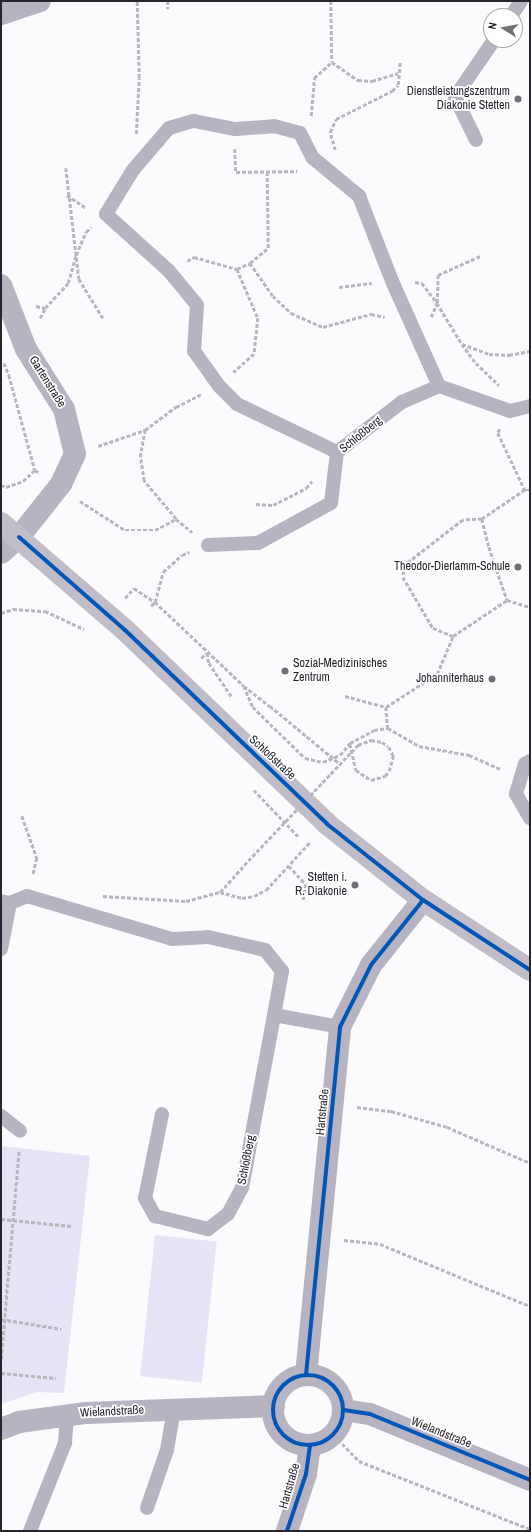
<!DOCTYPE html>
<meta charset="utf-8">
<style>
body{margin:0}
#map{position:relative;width:531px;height:1532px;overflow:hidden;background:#fbfafd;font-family:"Archivo Narrow",sans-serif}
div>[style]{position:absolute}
.green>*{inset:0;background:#e8e2f6;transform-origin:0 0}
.path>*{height:2.5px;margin-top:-1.25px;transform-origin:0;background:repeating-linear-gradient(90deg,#b9b6bf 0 4px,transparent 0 6px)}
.lane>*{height:14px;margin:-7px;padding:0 7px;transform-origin:7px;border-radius:7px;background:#b7b3c0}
.street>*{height:22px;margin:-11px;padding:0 11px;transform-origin:11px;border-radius:11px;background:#b7b3c0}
.street>.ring{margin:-11px;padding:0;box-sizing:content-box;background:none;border:22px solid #b7b3c0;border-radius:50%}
.secondary>*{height:22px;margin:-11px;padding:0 11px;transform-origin:11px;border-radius:11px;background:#c0bdc8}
.path-bridge>*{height:2.5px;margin-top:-1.25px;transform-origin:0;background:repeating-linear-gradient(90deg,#b9b6bf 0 4px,transparent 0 6px)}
.cycleway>*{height:4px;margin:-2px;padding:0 2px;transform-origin:2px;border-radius:2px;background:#0057b8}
.cycleway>.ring{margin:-2px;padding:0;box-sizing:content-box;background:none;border:4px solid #0057b8;border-radius:50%}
.dots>*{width:11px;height:11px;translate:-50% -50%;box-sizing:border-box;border:2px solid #fff;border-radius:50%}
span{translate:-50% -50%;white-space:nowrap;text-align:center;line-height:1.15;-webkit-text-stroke:3.5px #fff;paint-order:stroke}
.poi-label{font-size:12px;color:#28252e}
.right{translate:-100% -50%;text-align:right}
.left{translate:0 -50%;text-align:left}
.street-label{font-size:12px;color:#28252e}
.frame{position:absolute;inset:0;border:2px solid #28252e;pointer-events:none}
.north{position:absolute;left:483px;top:8px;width:40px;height:40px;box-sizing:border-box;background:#fff;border:1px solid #a9a8ab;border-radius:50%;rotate:281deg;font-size:11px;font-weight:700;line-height:16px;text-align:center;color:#28252e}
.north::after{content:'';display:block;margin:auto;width:14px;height:18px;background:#727076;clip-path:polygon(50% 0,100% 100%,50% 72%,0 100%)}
</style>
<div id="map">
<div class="green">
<i style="clip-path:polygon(1px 1146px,90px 1156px,64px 1393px,37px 1392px,1px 1404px)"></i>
<i style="left:155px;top:1235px;width:62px;height:142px;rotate:6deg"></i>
</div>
<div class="path">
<i style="left:168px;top:1px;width:8px;rotate:90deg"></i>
<i style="left:331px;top:1px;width:61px;rotate:89.1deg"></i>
<i style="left:311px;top:116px;width:38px;rotate:-85deg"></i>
<i style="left:314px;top:78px;width:24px;rotate:-42deg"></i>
<i style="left:332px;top:62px;width:32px;rotate:35deg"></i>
<i style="left:358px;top:80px;width:14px;rotate:4deg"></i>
<i style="left:372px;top:81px;width:27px;rotate:-17deg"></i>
<i style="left:136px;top:134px;width:56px;rotate:-86.9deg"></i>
<i style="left:139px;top:78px;width:77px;rotate:-91.5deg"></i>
<i style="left:235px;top:149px;width:23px;rotate:88deg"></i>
<i style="left:236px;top:172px;width:61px;rotate:-0.9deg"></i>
<i style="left:335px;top:150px;width:19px;rotate:-106deg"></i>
<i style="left:330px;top:132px;width:14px;rotate:-65deg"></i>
<i style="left:336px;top:119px;width:63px;rotate:-26.6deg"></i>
<i style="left:392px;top:91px;width:8px;rotate:-45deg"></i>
<i style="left:398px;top:85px;width:24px;rotate:-85deg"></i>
<i style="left:66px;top:168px;width:112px;rotate:83.3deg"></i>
<i style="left:79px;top:279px;width:46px;rotate:58.4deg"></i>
<i style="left:67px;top:195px;width:23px;rotate:34deg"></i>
<i style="left:187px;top:261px;width:8px;rotate:-30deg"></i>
<i style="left:194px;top:257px;width:45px;rotate:15.6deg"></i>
<i style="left:237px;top:269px;width:53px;rotate:66.8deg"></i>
<i style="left:258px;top:318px;width:36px;rotate:96deg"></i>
<i style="left:254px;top:354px;width:28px;rotate:138deg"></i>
<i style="left:250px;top:263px;width:40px;rotate:55.1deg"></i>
<i style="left:273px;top:296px;width:25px;rotate:43deg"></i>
<i style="left:291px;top:313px;width:35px;rotate:24deg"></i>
<i style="left:323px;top:327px;width:50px;rotate:-15.2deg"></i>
<i style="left:371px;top:314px;width:14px;rotate:12deg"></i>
<i style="left:237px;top:269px;width:14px;rotate:-25deg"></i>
<i style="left:250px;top:263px;width:23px;rotate:-40deg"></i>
<i style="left:268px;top:248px;width:75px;rotate:-90.8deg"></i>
<i style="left:415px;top:282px;width:7px;rotate:8deg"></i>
<i style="left:422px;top:283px;width:25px;rotate:53deg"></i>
<i style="left:437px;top:303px;width:48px;rotate:58.6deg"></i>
<i style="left:462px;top:344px;width:29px;rotate:20deg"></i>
<i style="left:489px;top:354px;width:20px;rotate:3deg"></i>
<i style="left:509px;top:355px;width:21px;rotate:-11deg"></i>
<i style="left:339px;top:287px;width:33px;rotate:-7deg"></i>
<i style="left:36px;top:306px;width:9px;rotate:13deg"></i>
<i style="left:431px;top:317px;width:15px;rotate:-67deg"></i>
<i style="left:437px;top:303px;width:28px;rotate:-88deg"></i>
<i style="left:438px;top:275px;width:46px;rotate:-24.3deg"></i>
<i style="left:40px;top:318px;width:11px;rotate:-63deg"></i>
<i style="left:45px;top:308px;width:34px;rotate:-47deg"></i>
<i style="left:68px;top:283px;width:29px;rotate:-74deg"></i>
<i style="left:76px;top:255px;width:25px;rotate:-67deg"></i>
<i style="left:86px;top:232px;width:7px;rotate:-45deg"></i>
<i style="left:462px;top:344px;width:24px;rotate:54deg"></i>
<i style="left:476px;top:363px;width:32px;rotate:44deg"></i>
<i style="left:4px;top:363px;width:13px;rotate:67deg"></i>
<i style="left:9px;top:375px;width:98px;rotate:74.7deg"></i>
<i style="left:35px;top:470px;width:6px;rotate:31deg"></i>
<i style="left:500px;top:429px;width:4px;rotate:117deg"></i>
<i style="left:498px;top:433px;width:63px;rotate:64.7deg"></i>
<i style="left:525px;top:490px;width:52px;rotate:146deg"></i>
<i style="left:482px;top:519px;width:29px;rotate:76deg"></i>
<i style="left:489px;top:547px;width:56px;rotate:71.2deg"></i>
<i style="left:98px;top:446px;width:50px;rotate:-18.8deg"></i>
<i style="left:1px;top:485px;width:5px;rotate:22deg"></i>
<i style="left:6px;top:487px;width:18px;rotate:-19deg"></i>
<i style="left:23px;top:481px;width:16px;rotate:-43deg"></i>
<i style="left:525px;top:490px;width:5px"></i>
<i style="left:80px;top:501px;width:54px;rotate:32.8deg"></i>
<i style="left:125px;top:530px;width:30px"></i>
<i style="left:155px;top:530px;width:24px;rotate:-28deg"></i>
<i style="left:176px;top:519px;width:21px;rotate:39deg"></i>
<i style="left:256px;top:504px;width:17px;rotate:3deg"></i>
<i style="left:273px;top:505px;width:37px;rotate:-27deg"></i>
<i style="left:306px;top:488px;width:9px;rotate:-49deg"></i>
<i style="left:176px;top:519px;width:50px;rotate:-130.1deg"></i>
<i style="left:144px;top:481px;width:24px;rotate:-99deg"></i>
<i style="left:140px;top:457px;width:27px;rotate:-80deg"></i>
<i style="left:145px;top:430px;width:39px;rotate:-37deg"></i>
<i style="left:176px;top:407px;width:28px;rotate:-27deg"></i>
<i style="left:482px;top:519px;width:19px;rotate:177deg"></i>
<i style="left:463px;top:520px;width:73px;rotate:142.2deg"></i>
<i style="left:405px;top:565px;width:12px;rotate:99deg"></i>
<i style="left:403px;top:577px;width:59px;rotate:59.5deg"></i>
<i style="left:433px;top:628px;width:22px;rotate:22deg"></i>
<i style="left:453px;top:636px;width:65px;rotate:-33.7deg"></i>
<i style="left:507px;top:600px;width:24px;rotate:17deg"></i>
<i style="left:125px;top:598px;width:13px;rotate:-48deg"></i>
<i style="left:134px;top:588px;width:25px;rotate:34deg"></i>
<i style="left:155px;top:602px;width:31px;rotate:-75deg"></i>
<i style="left:163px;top:572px;width:25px;rotate:-42deg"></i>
<i style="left:182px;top:555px;width:8px;rotate:-23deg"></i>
<i style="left:151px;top:606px;width:6px;rotate:-45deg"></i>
<i style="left:155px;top:602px;width:122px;rotate:43.3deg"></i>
<i style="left:244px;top:686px;width:23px;rotate:67deg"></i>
<i style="left:253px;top:707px;width:73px;rotate:44.4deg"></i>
<i style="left:305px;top:758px;width:18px;rotate:13deg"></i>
<i style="left:323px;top:762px;width:18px;rotate:-22deg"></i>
<i style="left:340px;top:755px;width:16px;rotate:-50deg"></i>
<i style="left:350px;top:743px;width:27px;rotate:-28deg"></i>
<i style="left:374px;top:730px;width:14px;rotate:-8deg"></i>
<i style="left:388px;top:728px;width:36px;rotate:30deg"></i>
<i style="left:419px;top:746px;width:51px;rotate:10.2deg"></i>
<i style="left:469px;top:755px;width:36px;rotate:24deg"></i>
<i style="left:1px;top:613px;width:13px;rotate:-18deg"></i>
<i style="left:13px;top:609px;width:32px;rotate:4deg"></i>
<i style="left:45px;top:611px;width:43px;rotate:24.8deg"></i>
<i style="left:207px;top:653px;width:10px;rotate:79deg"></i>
<i style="left:209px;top:663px;width:41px;rotate:55.9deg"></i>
<i style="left:201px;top:658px;width:8px;rotate:-40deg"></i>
<i style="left:244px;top:686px;width:33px;rotate:38deg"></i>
<i style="left:345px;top:696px;width:42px;rotate:15deg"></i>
<i style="left:386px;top:707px;width:21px;rotate:85deg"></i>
<i style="left:386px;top:707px;width:61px;rotate:-32.9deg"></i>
<i style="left:437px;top:674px;width:41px;rotate:-67.2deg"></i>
<i style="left:350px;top:744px;width:27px;rotate:77deg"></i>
<i style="left:356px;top:770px;width:18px;rotate:34deg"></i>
<i style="left:371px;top:780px;width:15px;rotate:-16deg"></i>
<i style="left:385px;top:776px;width:6px;rotate:-51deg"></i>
<i style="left:389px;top:771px;width:16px;rotate:-75deg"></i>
<i style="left:393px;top:756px;width:11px;rotate:-117deg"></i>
<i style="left:254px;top:790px;width:64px;rotate:46.3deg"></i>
<i style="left:22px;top:816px;width:45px;rotate:70.3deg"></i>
<i style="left:37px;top:858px;width:18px;rotate:103deg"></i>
<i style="left:289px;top:866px;width:25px;rotate:47deg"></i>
<i style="left:306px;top:884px;width:18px;rotate:99deg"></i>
<i style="left:220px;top:892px;width:23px;rotate:15deg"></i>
<i style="left:242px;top:898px;width:12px;rotate:-9deg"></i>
<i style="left:254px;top:896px;width:13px;rotate:-27deg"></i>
<i style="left:266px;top:890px;width:65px;rotate:-47.5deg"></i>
<i style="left:103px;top:896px;width:83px;rotate:3.4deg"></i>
<i style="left:186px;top:901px;width:35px;rotate:-15deg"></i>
<i style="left:220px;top:892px;width:36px;rotate:-48deg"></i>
<i style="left:357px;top:1107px;width:34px;rotate:7deg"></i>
<i style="left:391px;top:1111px;width:58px;rotate:15.9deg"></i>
<i style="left:447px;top:1127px;width:90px;rotate:23.4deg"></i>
<i style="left:1px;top:1219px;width:71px;rotate:5.6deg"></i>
<i style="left:344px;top:1240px;width:36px;rotate:6deg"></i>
<i style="left:380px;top:1244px;width:162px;rotate:22.5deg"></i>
<i style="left:1px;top:1319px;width:61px;rotate:9.5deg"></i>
<i style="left:1px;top:1359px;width:210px;rotate:-85.1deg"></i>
<i style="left:1px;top:1373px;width:55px;rotate:5.2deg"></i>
<i style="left:334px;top:1435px;width:36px;rotate:46deg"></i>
<i style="left:359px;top:1461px;width:184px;rotate:21.7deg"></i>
</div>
<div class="lane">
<i style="left:511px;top:16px;width:18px;rotate:-56deg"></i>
<i style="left:476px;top:140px;width:48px;rotate:-116deg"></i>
<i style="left:455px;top:97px;width:69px;rotate:-55.6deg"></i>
<i style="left:337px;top:452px;width:111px;rotate:-154.4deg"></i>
<i style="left:237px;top:404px;width:25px;rotate:-135deg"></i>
<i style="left:219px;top:386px;width:43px;rotate:-125.5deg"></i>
<i style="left:194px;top:351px;width:46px;rotate:-86.3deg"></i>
<i style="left:197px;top:305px;width:44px;rotate:-129.5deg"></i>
<i style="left:169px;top:271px;width:85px;rotate:-137.9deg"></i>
<i style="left:106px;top:214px;width:52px;rotate:-58.5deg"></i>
<i style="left:133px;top:170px;width:55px;rotate:-49.4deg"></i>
<i style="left:169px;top:128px;width:26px;rotate:-16deg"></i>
<i style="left:194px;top:121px;width:42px;rotate:11deg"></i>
<i style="left:235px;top:129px;width:39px;rotate:-4deg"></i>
<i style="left:274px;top:126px;width:27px;rotate:15deg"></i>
<i style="left:300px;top:133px;width:28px;rotate:63deg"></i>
<i style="left:313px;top:158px;width:60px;rotate:39.6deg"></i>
<i style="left:359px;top:196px;width:91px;rotate:68.8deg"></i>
<i style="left:392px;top:281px;width:115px;rotate:65.9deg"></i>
<i style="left:208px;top:545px;width:50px;rotate:-2.3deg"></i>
<i style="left:258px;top:543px;width:83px;rotate:-28.7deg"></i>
<i style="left:331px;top:503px;width:51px;rotate:-83.3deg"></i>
<i style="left:337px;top:452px;width:82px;rotate:-37.6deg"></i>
<i style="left:402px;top:402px;width:40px;rotate:-23.4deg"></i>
<i style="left:439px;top:386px;width:75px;rotate:19.4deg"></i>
<i style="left:510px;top:411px;width:21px;rotate:-14deg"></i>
<i style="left:530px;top:761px;width:6px;rotate:149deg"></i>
<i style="left:525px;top:764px;width:31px;rotate:107deg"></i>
<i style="left:516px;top:794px;width:28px;rotate:60deg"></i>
<i style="left:1px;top:901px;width:9px;rotate:13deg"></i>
<i style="left:10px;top:903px;width:18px;rotate:-22deg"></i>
<i style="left:27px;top:896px;width:151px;rotate:16.5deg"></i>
<i style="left:172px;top:939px;width:36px;rotate:-3deg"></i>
<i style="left:208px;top:937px;width:58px;rotate:12.8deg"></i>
<i style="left:265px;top:950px;width:27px;rotate:51deg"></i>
<i style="left:282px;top:971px;width:45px;rotate:100.3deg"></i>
<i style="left:1px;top:949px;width:47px;rotate:-78.9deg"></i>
<i style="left:162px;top:1114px;width:86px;rotate:101.4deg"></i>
<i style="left:145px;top:1198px;width:21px;rotate:61deg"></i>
<i style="left:155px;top:1216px;width:55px;rotate:13.8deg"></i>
<i style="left:208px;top:1229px;width:25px;rotate:-37deg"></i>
<i style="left:228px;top:1214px;width:30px;rotate:-62deg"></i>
<i style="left:242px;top:1188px;width:176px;rotate:-79.5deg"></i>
<i style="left:274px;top:1015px;width:67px;rotate:10.3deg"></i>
<i style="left:1px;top:1116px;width:24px;rotate:38deg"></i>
<i style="left:147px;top:1508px;width:61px;rotate:-71deg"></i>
<i style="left:167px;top:1450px;width:42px;rotate:-80.3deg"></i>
<i style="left:30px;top:1531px;width:95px;rotate:-68.3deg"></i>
<i style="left:65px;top:1443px;width:28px;rotate:-86deg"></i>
</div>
<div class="street">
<i style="left:1px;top:14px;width:41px;rotate:-18.4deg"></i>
<i style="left:1px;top:285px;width:69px;rotate:68.7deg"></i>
<i style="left:26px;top:349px;width:71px;rotate:57.7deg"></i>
<i style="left:64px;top:409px;width:46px;rotate:76.3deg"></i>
<i style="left:75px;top:454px;width:33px;rotate:115deg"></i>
<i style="left:61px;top:484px;width:68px;rotate:128.4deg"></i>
<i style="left:19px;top:537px;width:24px;rotate:138deg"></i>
<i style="left:306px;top:1375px;width:350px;rotate:-84.4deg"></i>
<i style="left:340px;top:1027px;width:69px;rotate:-63.4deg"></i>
<i style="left:371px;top:965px;width:83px;rotate:-51.3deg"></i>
<i class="ring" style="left:273px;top:1375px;width:48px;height:48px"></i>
<i style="left:344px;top:1410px;width:26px;rotate:9deg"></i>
<i style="left:370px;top:1414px;width:173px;rotate:22.4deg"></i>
<i style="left:1px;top:1429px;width:19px;rotate:-21deg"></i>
<i style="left:19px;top:1422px;width:68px;rotate:-7.7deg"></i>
<i style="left:86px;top:1413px;width:188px;rotate:-2.1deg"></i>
<i style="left:287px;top:1531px;width:60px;rotate:-71.6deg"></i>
<i style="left:306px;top:1474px;width:29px;rotate:-82deg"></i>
</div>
<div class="secondary">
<i style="left:1px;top:523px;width:164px;rotate:40.8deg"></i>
<i style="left:125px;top:630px;width:280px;rotate:43.8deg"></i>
<i style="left:327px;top:824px;width:122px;rotate:38.4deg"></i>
<i style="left:423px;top:900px;width:128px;rotate:33.2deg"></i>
</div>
<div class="path-bridge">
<i style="left:270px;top:706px;width:89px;rotate:39.6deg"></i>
<i style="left:244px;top:865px;width:166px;rotate:-46.5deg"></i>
<i style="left:358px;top:745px;width:14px;rotate:-21deg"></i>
<i style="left:371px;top:740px;width:11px;rotate:10deg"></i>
<i style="left:382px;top:742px;width:7px;rotate:34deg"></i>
</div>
<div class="cycleway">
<i style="left:19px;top:537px;width:141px;rotate:41.3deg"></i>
<i style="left:125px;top:630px;width:280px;rotate:43.8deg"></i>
<i style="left:327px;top:824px;width:122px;rotate:38.4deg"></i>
<i style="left:423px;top:900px;width:128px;rotate:33.2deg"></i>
<i style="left:306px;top:1375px;width:350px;rotate:-84.4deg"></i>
<i style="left:340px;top:1027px;width:69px;rotate:-63.4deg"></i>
<i style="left:371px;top:965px;width:83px;rotate:-51.3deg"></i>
<i class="ring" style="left:273px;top:1375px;width:66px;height:66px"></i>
<i style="left:344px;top:1410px;width:26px;rotate:9deg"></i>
<i style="left:370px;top:1414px;width:173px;rotate:22.4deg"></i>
<i style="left:287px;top:1531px;width:60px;rotate:-71.6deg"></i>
<i style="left:306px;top:1474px;width:29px;rotate:-82deg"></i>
</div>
<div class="dots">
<i style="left:518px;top:99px;background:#727076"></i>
<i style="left:518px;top:567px;background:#727076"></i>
<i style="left:285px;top:671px;background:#727076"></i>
<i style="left:492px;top:679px;background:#727076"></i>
<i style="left:355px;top:885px;background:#727076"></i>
</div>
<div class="poi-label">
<span class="right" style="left:510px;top:99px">Dienstleistungszentrum<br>Diakonie Stetten</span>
<span class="right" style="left:510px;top:567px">Theodor-Dierlamm-Schule</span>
<span class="left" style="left:293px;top:671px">Sozial-Medizinisches<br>Zentrum</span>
<span class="right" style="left:484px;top:679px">Johanniterhaus</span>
<span class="right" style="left:347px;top:885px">Stetten i.<br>R. Diakonie</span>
</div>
<div class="street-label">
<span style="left:47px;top:382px;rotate:58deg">Gartenstraße</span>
<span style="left:361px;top:435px;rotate:-39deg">Schloßberg</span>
<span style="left:272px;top:758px;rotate:43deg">Schloßstraße</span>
<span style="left:323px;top:1112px;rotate:-84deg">Hartstraße</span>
<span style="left:247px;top:1160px;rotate:-79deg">Schloßberg</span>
<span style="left:112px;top:1412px;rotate:-3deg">Wielandstraße</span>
<span style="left:441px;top:1433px;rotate:22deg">Wielandstraße</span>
<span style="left:290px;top:1486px;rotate:-74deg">Hartstraße</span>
</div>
<div class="frame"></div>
<div class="north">N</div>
</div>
